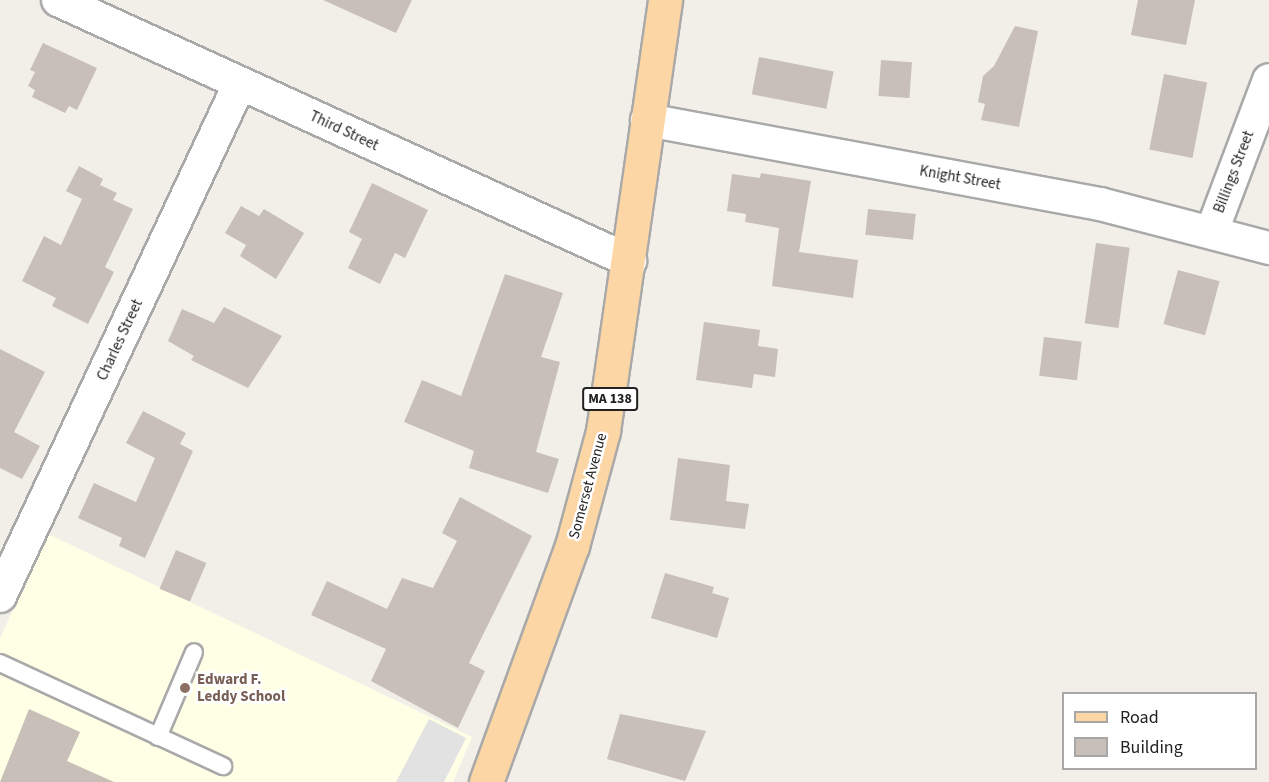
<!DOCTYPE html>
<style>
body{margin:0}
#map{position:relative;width:1269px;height:782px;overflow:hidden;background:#f2efe9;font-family:"Source Sans 3",sans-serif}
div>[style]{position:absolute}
.education>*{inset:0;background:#ffffe5}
.parking>*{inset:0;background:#e2e2e2}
.building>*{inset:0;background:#c7bfb8;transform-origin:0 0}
.roads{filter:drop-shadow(2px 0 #a9a9a9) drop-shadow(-2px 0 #a9a9a9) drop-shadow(0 2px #a9a9a9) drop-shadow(0 -2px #a9a9a9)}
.service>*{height:16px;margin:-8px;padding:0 8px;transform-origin:8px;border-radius:8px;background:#fff}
.minor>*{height:32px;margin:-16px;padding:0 16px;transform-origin:16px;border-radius:16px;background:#fff}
.primary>*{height:33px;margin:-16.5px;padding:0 16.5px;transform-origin:16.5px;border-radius:16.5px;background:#fcd6a4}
.dots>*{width:16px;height:16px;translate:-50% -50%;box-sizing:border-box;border:3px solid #fff;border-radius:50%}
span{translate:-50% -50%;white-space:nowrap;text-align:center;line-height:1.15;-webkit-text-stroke:5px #fff;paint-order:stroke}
.shield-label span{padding:2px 4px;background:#fff;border:2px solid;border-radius:4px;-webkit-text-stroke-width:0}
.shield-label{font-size:14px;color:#222;font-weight:700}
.street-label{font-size:15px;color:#222}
.education-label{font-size:15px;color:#785e54;font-weight:700}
.left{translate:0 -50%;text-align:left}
.legend{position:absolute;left:1062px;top:692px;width:195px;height:78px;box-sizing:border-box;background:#fff;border:2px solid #a7a7a7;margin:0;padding:8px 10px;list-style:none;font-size:18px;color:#222}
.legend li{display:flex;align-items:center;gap:12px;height:30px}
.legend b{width:30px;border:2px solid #a7a7a7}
</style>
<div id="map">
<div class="education">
<i style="clip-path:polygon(46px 533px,472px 737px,453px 782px,0 782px,0 639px)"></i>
</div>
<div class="parking">
<i style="clip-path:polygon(429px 719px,466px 738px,444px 782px,396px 782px)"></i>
</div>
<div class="building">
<i style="clip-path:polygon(323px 0,412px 0,396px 33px)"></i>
<i style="clip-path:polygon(1138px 0,1195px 0,1186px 45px,1131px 35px)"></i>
<i style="clip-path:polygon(1015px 26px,1038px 31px,1019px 127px,981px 120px,985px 104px,978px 102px,983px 76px,994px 66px)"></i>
<i style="clip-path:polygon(43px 43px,97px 68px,77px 110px,69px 106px,65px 113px,32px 97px,35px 90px,28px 86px,35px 72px,30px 70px)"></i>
<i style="left:759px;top:57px;width:76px;height:38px;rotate:11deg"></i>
<i style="left:881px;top:60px;width:31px;height:36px;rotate:4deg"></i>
<i style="left:1164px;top:74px;width:44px;height:77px;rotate:11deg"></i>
<i style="clip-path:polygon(79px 166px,103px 179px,100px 185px,117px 193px,113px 200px,133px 209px,105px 267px,114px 272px,88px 324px,52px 306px,56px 298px,22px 281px,44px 236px,61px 245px,82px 199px,66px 191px)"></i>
<i style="clip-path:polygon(761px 173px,811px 181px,799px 252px,858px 260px,853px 298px,772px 286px,779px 228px,745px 222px,746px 214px,727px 211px,732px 174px,760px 178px)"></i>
<i style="clip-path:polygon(372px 183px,428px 210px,405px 258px,395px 253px,380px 284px,348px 268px,362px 239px,349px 232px)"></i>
<i style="clip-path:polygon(241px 206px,259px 216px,264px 209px,304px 233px,276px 279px,240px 256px,246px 245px,225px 233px)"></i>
<i style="left:868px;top:209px;width:48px;height:26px;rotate:6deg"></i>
<i style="left:1096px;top:243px;width:34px;height:81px;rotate:8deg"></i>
<i style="left:1178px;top:270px;width:43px;height:56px;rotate:15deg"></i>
<i style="clip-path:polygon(505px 274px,563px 293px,541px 357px,560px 362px,536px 452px,559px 459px,548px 493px,469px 468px,474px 451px,404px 422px,422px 380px,461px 396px)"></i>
<i style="clip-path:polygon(224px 307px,282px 336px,248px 388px,191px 360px,194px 356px,168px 341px,182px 309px,214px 323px)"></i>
<i style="clip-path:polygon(704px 322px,760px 330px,758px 346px,778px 349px,775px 377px,754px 374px,752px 388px,696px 380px)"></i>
<i style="left:1044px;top:337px;width:38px;height:39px;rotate:7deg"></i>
<i style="clip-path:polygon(0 349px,45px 372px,14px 432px,40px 446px,22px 479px,0 468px)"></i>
<i style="clip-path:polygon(143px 411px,186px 433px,180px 444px,193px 451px,145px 558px,119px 546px,122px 538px,78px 518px,94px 483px,136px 502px,155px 458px,126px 443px)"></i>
<i style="clip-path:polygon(678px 458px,730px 465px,726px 501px,749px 504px,745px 529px,670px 520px)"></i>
<i style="clip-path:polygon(460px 497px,532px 536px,469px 663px,485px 671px,458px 728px,371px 681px,386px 649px,311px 615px,327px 581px,387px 609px,402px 578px,433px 588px,457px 541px,442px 533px)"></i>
<i style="left:176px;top:550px;width:33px;height:42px;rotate:23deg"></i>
<i style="clip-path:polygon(665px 573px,714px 587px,712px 593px,729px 598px,717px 638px,651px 618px)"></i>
<i style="clip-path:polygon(29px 709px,80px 732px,67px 761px,114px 782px,0 782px)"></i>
<i style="clip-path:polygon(620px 714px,706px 731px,685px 781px,607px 759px)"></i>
</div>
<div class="roads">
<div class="service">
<i style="left:0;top:663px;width:246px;rotate:24.8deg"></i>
<i style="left:158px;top:737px;width:92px;rotate:-67deg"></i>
</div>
<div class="minor">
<i style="left:58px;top:0;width:629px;rotate:24.53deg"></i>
<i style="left:647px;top:120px;width:461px;rotate:10.5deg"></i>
<i style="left:1100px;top:204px;width:175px;rotate:14.6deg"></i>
<i style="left:1212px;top:231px;width:161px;rotate:-69.3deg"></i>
<i style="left:0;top:596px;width:566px;rotate:-64.93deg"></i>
</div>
<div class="primary">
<i style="left:486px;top:782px;width:251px;rotate:-70deg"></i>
<i style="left:572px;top:546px;width:119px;rotate:-74.9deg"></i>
<i style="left:603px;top:431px;width:435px;rotate:-81.8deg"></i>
</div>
</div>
<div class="dots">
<i style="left:185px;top:688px;background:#8d6e63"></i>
</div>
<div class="shield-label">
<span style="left:610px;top:399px">MA 138</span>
</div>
<div class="street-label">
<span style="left:344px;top:131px;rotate:25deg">Third Street</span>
<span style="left:1234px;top:172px;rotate:-69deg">Billings Street</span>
<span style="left:960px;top:178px;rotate:10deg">Knight Street</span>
<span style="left:120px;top:340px;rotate:-65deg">Charles Street</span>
<span style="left:588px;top:486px;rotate:-75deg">Somerset Avenue</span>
</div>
<div class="education-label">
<span class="left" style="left:197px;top:688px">Edward F.<br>Leddy School</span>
</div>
<ul class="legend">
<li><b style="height:8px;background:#fcd6a4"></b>Road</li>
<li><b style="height:16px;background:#c7bfb8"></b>Building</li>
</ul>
</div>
